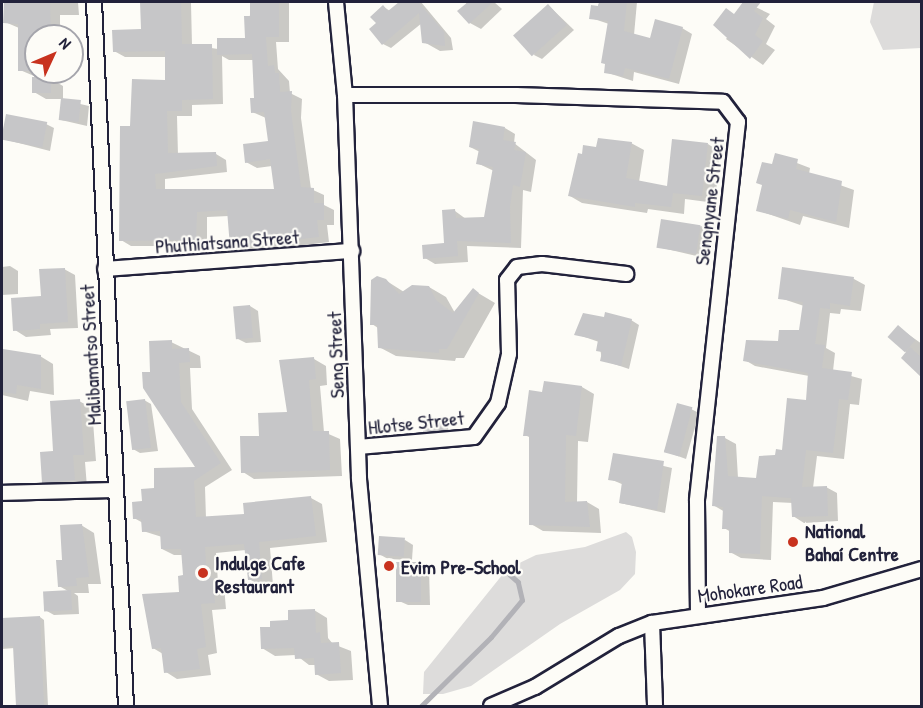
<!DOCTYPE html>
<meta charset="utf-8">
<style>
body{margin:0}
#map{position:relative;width:923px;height:708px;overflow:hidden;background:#fdfcf7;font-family:"Patrick Hand",sans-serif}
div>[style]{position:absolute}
.green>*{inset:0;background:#dddcdb}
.shadow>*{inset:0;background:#0003}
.stream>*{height:5px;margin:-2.5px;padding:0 2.5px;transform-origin:2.5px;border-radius:2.5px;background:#b2b2b7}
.building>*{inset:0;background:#c6c6c8;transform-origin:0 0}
.roads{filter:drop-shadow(2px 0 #22223b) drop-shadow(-2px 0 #22223b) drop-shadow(0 2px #22223b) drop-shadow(0 -2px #22223b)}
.street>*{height:14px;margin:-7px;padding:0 7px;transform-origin:7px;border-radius:7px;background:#fdfcf7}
.dots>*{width:16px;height:16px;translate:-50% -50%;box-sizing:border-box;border:3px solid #fdfcf7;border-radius:50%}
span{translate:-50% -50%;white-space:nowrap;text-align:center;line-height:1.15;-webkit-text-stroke:4.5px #fdfcf7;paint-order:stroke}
.street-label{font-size:20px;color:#22223b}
.poi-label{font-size:20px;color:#22223b;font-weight:700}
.left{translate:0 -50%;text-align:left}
.frame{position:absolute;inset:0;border:3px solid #22223b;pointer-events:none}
.north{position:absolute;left:24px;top:24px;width:60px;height:60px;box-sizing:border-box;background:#fdfcf7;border:2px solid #a5a5ac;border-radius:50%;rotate:46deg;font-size:16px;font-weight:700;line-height:24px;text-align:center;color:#22223b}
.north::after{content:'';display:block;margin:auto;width:21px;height:27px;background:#c8321e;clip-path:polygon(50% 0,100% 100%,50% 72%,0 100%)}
</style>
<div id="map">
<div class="green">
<i style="clip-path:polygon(874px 2px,921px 2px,921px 48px,883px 50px,870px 22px)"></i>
<i style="clip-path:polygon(626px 532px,632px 537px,636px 552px,635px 574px,620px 590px,560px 624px,471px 686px,443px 694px,423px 694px,424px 672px,507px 569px,536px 555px,585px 547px)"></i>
</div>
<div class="shadow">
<i style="clip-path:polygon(6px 2px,78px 2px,79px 15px,60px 15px,60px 36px,36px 36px,36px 72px,52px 72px,52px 76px,46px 76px,63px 86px,63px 100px,89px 106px,87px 126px,61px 120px,63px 99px,46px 99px,34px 92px,34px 76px,20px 70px,19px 28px,5px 22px)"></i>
<i style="clip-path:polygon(evenodd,142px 2px,191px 3px,192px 45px,218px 49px,246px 40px,252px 2px,289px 2px,289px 42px,276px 42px,278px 69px,289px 81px,290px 93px,302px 99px,301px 118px,311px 189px,324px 195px,324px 205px,334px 210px,334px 225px,327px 225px,329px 242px,242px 253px,232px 247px,229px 216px,207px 217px,207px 246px,131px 246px,121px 240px,132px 127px,167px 81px,167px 57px,125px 57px,114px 51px,143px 31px,142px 2px,222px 56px,229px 60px,253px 60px,256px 100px,252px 112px,266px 118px,269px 142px,246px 162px,257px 168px,272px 166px,275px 190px,165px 191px,165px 179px,227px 172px,226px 160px,216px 154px,178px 155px,177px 116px,192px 116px,192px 105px,223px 104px,222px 56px)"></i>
<i style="clip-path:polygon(402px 2px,421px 2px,451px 38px,453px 50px,440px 51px,424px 42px,422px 23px,391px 48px,383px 44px,378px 23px,384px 7px,390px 11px)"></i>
<i style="clip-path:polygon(466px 2px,494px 2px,502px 9px,481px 29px,470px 23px)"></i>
<i style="clip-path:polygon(600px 2px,637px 2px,634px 35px,651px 40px,682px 28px,692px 34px,679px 84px,634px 72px,633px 81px,605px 72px,609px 24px,591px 18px)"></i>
<i style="clip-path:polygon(745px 2px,770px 14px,766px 19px,775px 26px,766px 44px,775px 50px,763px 65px,726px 39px,729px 35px,723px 31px)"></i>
<i style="clip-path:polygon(548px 5px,574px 30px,542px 59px,534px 55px)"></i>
<i style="clip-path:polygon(46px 124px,54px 128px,50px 151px,3px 139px)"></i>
<i style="clip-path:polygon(505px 128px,515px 134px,514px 143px,536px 160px,531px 192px,523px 190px,521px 248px,467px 246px,468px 262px,435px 264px,425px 258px,446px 245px,455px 211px,466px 219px,486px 219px,494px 171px,477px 163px,480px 152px,470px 147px)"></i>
<i style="clip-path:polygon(631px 143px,644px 150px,639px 182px,668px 188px,708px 144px,720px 152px,715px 203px,685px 199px,684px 214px,648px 209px,647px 213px,582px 203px,570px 196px,597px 149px)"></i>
<i style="clip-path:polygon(776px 155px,810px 168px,809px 174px,854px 190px,849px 228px,803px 216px,800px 225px,757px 210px)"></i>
<i style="clip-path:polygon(701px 226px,709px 231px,705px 258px,658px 247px)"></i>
<i style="clip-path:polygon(10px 266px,18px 271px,18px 294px,2px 295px,2px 267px)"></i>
<i style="clip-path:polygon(64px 269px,75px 275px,78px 328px,50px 329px,51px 335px,26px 337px,15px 330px)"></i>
<i style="clip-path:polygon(784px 269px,854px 279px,865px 285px,861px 311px,841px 309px,840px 314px,830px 313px,826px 348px,835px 353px,833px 371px,862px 379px,859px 405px,850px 404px,844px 459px,817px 456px,813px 488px,826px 487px,837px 493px,838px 521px,804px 523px,793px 516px,793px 503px,773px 502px,771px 560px,741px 558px,730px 552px,731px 532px,724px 528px,725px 512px,713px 505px,725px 438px,736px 444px,738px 478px,757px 479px,783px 451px,807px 402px,809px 376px,755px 366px,745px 360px,801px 331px,804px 306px,780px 298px)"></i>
<i style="clip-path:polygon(382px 278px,404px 292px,429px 287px,446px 297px,455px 313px,473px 290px,495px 303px,464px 358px,456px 358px,455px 361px,396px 356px,379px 347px,378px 328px,372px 324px)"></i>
<i style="clip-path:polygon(250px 306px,258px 311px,261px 342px,246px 343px,238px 339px)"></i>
<i style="clip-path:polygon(605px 319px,631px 320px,639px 325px,629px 369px,602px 360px,599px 342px,576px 334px)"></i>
<i style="clip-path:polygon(898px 327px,922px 344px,922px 375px,903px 358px,907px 353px,889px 337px)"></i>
<i style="clip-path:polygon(171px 342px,200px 356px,201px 368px,190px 368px,192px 409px,232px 470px,205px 487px,206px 518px,246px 515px,311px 498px,322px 504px,327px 542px,270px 548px,273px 585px,261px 586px,249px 579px,246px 550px,216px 553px,218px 582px,224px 586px,226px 609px,212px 610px,217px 653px,208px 655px,211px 675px,177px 679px,166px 672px,163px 654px,153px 648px,181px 593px,185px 576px,183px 555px,174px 555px,162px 549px,162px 537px,143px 531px,143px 523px,134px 518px,156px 490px,198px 469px,152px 373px)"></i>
<i style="clip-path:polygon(2px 351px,40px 356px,53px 364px,54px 395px,30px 391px,28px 401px,2px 395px)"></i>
<i style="clip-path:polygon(314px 359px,326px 366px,327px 385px,320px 386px,324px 432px,340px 439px,342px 476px,254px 479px,243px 472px,261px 437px,288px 414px)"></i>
<i style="clip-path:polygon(582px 387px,594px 394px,588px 442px,578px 441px,577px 503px,587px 502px,599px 509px,601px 533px,543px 531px,531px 524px,531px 438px,525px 435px,543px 393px)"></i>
<i style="clip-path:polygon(144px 400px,151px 404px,158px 451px,140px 453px,133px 449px)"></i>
<i style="clip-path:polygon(79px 401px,92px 408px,96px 461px,85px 462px,87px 487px,56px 489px,44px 482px)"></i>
<i style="clip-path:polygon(691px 409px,699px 413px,686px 459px,664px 451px)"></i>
<i style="clip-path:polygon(446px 420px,449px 432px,425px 431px)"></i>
<i style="clip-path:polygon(614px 454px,672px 468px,665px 513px,620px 503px,624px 485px,610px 479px)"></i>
<i style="clip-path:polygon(81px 525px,94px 533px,101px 584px,88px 584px,89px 593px,74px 593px,78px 596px,79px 614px,54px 615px,45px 610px,68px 591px,59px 586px,64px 561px)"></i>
<i style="clip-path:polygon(405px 540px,413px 545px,412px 560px,388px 559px,379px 554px)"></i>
<i style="clip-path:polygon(421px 563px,429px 568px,430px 605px,408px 605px,399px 601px)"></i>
<i style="clip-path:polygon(314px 610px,327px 618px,328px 638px,333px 644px,351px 651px,353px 680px,329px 681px,316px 674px,316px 665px,309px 665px,296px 655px,275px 656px,262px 648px,271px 628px)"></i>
<i style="clip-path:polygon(40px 617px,44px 620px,48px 706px,18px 706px,15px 648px,2px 649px,2px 619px)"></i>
</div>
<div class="stream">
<i style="left:421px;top:706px;width:98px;rotate:-44.6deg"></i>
<i style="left:491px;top:637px;width:48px;rotate:-50deg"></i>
<i style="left:522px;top:600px;width:18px;rotate:-103deg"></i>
<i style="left:518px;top:582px;width:11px;rotate:-139deg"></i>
</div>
<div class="building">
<i style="clip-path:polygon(4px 2px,50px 2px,51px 36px,36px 36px,36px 71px,18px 71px,18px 24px,3px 23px)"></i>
<i style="clip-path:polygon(140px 2px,181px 2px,182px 44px,212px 44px,213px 99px,182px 100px,182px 111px,167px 111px,168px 153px,216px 152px,217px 166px,155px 174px,156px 189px,274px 189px,270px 159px,245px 163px,243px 144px,268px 141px,264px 112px,251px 113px,250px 98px,254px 98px,252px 54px,217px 55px,217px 38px,245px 38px,244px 16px,250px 16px,250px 2px,279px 2px,279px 37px,266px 37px,268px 66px,274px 65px,275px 73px,279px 73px,280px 92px,292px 91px,291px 111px,301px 187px,314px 188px,314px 203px,324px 203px,324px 220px,317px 220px,319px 237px,230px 247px,227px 210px,197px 212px,196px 240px,119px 241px,120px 126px,130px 126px,132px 79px,165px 80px,165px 51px,113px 52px,112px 30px,141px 29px)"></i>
<i style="clip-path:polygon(399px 2px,418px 2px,444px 32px,445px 46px,422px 43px,419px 13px,382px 45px,369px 29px,376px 23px,370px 17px,383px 5px,388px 11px)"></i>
<i style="clip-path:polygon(468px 2px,493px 2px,469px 24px,457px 11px)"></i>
<i style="clip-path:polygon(599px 2px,627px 2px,624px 31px,650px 38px,655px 19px,683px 27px,669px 79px,625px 68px,623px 76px,604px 73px,605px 64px,601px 63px,608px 21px,589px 19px,591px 5px,598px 6px)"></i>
<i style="clip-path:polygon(743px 2px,761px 2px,754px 11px,763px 18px,755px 35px,763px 41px,750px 59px,713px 25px,726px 8px,734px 14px)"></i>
<i style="left:548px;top:4px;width:28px;height:47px;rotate:48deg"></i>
<i style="left:32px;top:77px;width:19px;height:16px"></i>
<i style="left:61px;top:98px;width:20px;height:22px;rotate:6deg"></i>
<i style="left:6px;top:114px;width:42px;height:26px;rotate:11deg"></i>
<i style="clip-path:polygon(473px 121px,505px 127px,503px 140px,516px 142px,514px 150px,526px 152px,520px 187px,513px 185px,510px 207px,511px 243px,457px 241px,458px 256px,423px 259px,422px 245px,444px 243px,442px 210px,455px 209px,456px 218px,484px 217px,493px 167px,476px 164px,479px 149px,469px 147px)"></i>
<i style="clip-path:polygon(598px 138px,632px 142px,626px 178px,667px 186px,672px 139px,708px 143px,702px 196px,673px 193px,671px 207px,635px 203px,635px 207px,568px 196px,578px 153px,582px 154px,583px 145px,596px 147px)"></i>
<i style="clip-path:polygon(775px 153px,798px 159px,796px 169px,842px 181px,836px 222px,790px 210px,788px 219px,756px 211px,762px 185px,756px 183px,762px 162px,772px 164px)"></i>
<i style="left:661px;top:219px;width:40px;height:29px;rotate:9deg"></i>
<i style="clip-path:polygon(782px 267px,854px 277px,850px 306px,830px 303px,830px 309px,820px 308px,815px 344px,825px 345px,822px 368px,852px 372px,848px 400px,839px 399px,833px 453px,806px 450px,802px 487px,827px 486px,828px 516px,792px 517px,791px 498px,762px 496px,760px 554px,729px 553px,729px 529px,722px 529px,723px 507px,712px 506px,717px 436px,725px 436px,728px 476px,756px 478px,759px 456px,775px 455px,776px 449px,782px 450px,787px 398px,806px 400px,808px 373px,743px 361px,746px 340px,778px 341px,779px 330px,799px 330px,803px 302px,778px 299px)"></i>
<i style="clip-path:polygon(65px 268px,68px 322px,40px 324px,40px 329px,13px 331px,11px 298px,41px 296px,39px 269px)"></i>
<i style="clip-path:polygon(377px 276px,386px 279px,399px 294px,412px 285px,429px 286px,436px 300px,453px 313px,473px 288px,479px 293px,447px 349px,439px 349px,439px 353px,378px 348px,377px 325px,370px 325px,371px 280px)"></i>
<i style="left:250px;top:305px;width:33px;height:17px;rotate:85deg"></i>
<i style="clip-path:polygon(605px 312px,632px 319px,621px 366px,600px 361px,602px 352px,596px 351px,598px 340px,574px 335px,583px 313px,604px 317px)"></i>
<i style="left:898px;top:325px;width:23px;height:16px;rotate:41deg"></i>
<i style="clip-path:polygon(172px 340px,172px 349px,189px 348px,190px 362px,179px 363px,181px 402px,221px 463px,194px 481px,196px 517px,244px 514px,243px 503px,311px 496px,316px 536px,259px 542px,262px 579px,248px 580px,244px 544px,205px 547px,207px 578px,213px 578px,215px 603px,201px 604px,206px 647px,197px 649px,200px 669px,164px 673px,161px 648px,152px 649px,142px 594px,179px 592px,178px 576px,183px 575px,181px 549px,161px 549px,160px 531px,142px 532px,141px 519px,133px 519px,132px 502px,142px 501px,141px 489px,154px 488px,154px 468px,195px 467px,143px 388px,142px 372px,150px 372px,149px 341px)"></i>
<i style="clip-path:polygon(910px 347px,921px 357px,921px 377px,901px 358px)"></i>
<i style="clip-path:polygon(3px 349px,41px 355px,41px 389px,17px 385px,16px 394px,2px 392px)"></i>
<i style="clip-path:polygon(314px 357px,316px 379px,309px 380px,313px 431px,329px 431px,330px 470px,241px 473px,240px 436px,259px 436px,258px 413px,287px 412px,279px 360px)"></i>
<i style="clip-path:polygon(544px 381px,582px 386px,576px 436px,566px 435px,565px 502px,587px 501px,590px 527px,529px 525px,529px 436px,523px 436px,529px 390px,542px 392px)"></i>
<i style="clip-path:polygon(80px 399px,84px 455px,73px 455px,75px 480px,42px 483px,40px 452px,53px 451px,50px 401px)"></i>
<i style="left:145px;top:399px;width:49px;height:19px;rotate:83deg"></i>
<i style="left:677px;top:403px;width:16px;height:51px;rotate:15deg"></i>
<i style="clip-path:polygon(423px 419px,446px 419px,446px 430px,423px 432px)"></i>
<i style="clip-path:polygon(613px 453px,664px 461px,657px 510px,619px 503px,622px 482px,608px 480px)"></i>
<i style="clip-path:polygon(82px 524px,89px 577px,76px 578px,77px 586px,58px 587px,56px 560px,62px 560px,60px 525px)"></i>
<i style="left:379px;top:536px;width:26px;height:19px;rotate:4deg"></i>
<i style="left:396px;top:562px;width:25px;height:40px"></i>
<i style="left:71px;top:590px;width:20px;height:28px;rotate:87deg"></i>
<i style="clip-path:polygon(315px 609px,316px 633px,320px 632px,321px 643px,339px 642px,341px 673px,315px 675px,314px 658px,295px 659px,294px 648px,261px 649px,260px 627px,270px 627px,270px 621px,288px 620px,288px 610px)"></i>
<i style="clip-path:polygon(40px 616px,44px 706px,16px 706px,13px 646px,2px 647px,2px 618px)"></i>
</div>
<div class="roads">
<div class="street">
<i style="left:94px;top:2px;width:705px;rotate:87.4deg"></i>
<i style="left:336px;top:2px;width:93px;rotate:84.5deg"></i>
<i style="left:345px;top:95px;width:384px;rotate:87.9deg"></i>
<i style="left:359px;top:479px;width:228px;rotate:84.7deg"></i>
<i style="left:345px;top:95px;width:171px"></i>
<i style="left:516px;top:95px;width:207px;rotate:1.9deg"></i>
<i style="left:723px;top:102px;width:25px;rotate:53deg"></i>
<i style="left:738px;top:122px;width:381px;rotate:96.2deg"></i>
<i style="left:697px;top:501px;width:114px;rotate:89.5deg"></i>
<i style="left:105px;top:269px;width:248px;rotate:-4.2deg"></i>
<i style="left:358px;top:447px;width:116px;rotate:-4.9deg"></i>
<i style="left:474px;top:437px;width:42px;rotate:-54.8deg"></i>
<i style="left:498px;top:403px;width:50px;rotate:-77.3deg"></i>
<i style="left:509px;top:354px;width:74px;rotate:-91.5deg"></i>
<i style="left:507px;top:280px;width:16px;rotate:-52deg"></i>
<i style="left:517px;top:267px;width:25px;rotate:-7deg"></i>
<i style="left:542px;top:264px;width:85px;rotate:6.8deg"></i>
<i style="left:2px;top:493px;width:114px;rotate:-1.5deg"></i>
<i style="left:652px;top:623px;width:83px;rotate:87.9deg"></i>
<i style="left:491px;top:706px;width:48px;rotate:-23.4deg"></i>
<i style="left:535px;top:687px;width:98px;rotate:-31.3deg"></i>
<i style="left:619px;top:636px;width:35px;rotate:-22deg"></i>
<i style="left:652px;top:623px;width:173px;rotate:-8.3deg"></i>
<i style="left:823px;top:598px;width:103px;rotate:-16.3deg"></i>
</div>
</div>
<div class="dots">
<i style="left:793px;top:542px;background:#c8321e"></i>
<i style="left:389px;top:566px;background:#c8321e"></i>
<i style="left:203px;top:573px;background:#c8321e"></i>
</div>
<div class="street-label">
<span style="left:709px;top:201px;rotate:-83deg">Senqnyane Street</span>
<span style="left:227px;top:241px;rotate:-4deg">Phuthiatsana Street</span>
<span style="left:90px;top:355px;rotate:-93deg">Malibamatso Street</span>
<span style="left:335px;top:355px;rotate:-92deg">Senq Street</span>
<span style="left:416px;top:422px;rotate:-6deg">Hlotse Street</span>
<span style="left:750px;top:588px;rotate:-8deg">Mohokare Road</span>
</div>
<div class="poi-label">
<span class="left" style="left:805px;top:542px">National<br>Bahaí Centre</span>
<span class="left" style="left:215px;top:574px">Indulge Cafe<br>Restaurant</span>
<span class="left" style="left:401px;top:566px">Evim Pre-School</span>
</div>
<div class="frame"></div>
<div class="north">N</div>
</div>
